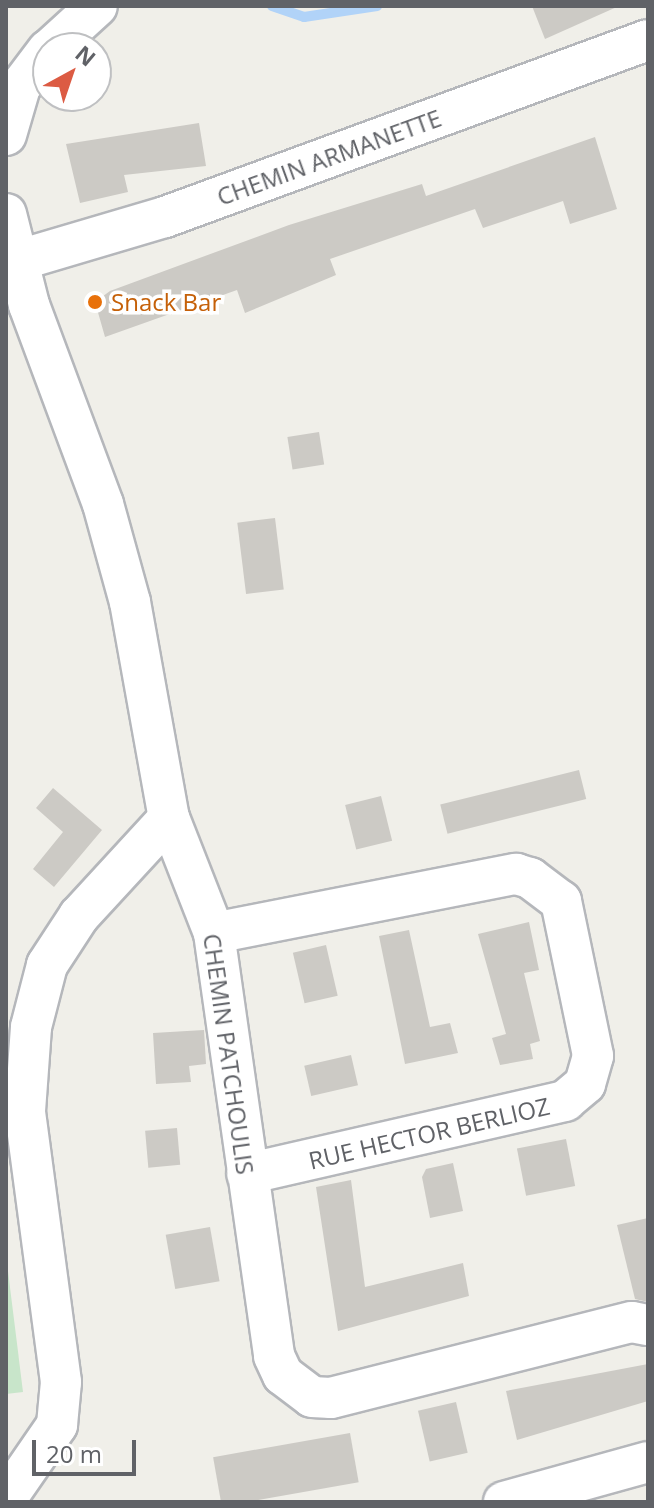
<!DOCTYPE html>
<style>
body{margin:0}
#map{position:relative;width:654px;height:1508px;overflow:hidden;background:#f0efe9;font-family:"Open Sans",sans-serif}
div>[style]{position:absolute}
.green>*{inset:0;background:#c8e5ca}
.stream>*{height:10px;margin:-5px;padding:0 5px;transform-origin:5px;border-radius:5px;background:#b1d3f8}
.building>*{inset:0;background:#cccac5;transform-origin:0 0}
.roads{filter:drop-shadow(2px 0 #b5b7bb) drop-shadow(-2px 0 #b5b7bb) drop-shadow(0 2px #b5b7bb) drop-shadow(0 -2px #b5b7bb)}
.minor>*{height:40px;margin:-20px;padding:0 20px;transform-origin:20px;border-radius:20px;background:#fff}
.dots>*{width:22px;height:22px;translate:-50% -50%;box-sizing:border-box;border:4px solid #fff;border-radius:50%}
span{translate:-50% -50%;white-space:nowrap;text-align:center;line-height:1.15;-webkit-text-stroke:7px #fff;paint-order:stroke}
.street-label{font-size:24px;color:#606267}
.food-label{font-size:24px;color:#c56008}
.left{translate:0 -50%;text-align:left}
.frame{position:absolute;inset:0;border:8px solid #606267;pointer-events:none}
.north{position:absolute;left:32px;top:32px;width:80px;height:80px;box-sizing:border-box;background:#fff;border:2px solid #bfc0c2;border-radius:50%;rotate:40deg;font-size:22px;font-weight:700;line-height:32px;text-align:center;color:#606267}
.north::after{content:'';display:block;margin:auto;width:28px;height:36px;background:#dc5b43;clip-path:polygon(50% 0,100% 100%,50% 72%,0 100%)}
.scale{position:absolute;left:32px;top:1440px;width:104px;height:36px;box-sizing:border-box;border:4px solid #606267;border-top:0;padding-left:10px;font-size:24px;line-height:28px;white-space:nowrap;color:#606267;-webkit-text-stroke:6px #fff;paint-order:stroke}
</style>
<div id="map">
<div class="green">
<i style="clip-path:polygon(6px 1255px,23px 1392px,6px 1394px)"></i>
</div>
<div class="stream">
<i style="left:272px;top:6px;width:34px;rotate:19deg"></i>
<i style="left:304px;top:17px;width:74px;rotate:-8.6deg"></i>
</div>
<div class="building">
<i style="clip-path:polygon(532px 6px,619px 6px,545px 39px)"></i>
<i style="clip-path:polygon(199px 123px,206px 166px,124px 175px,128px 192px,80px 203px,66px 144px)"></i>
<i style="clip-path:polygon(595px 137px,617px 209px,570px 224px,563px 201px,483px 228px,475px 209px,330px 259px,336px 275px,245px 313px,237px 290px,105px 337px,95px 302px,110px 291px,289px 225px,422px 184px,426px 196px)"></i>
<i style="left:319px;top:432px;width:33px;height:32px;rotate:81deg"></i>
<i style="left:275px;top:518px;width:72px;height:38px;rotate:83deg"></i>
<i style="left:579px;top:770px;width:30px;height:143px;rotate:76deg"></i>
<i style="clip-path:polygon(53px 788px,102px 830px,54px 887px,33px 869px,63px 832px,36px 808px)"></i>
<i style="left:381px;top:796px;width:46px;height:37px;rotate:76deg"></i>
<i style="clip-path:polygon(529px 922px,539px 970px,524px 973px,540px 1041px,530px 1044px,533px 1059px,500px 1065px,492px 1038px,506px 1034px,478px 934px)"></i>
<i style="clip-path:polygon(409px 930px,430px 1027px,450px 1023px,458px 1053px,405px 1064px,379px 936px)"></i>
<i style="left:326px;top:945px;width:52px;height:34px;rotate:77deg"></i>
<i style="clip-path:polygon(204px 1030px,206px 1064px,189px 1066px,191px 1082px,156px 1084px,153px 1033px)"></i>
<i style="left:351px;top:1055px;width:31px;height:48px;rotate:77deg"></i>
<i style="left:177px;top:1128px;width:37px;height:32px;rotate:85deg"></i>
<i style="left:566px;top:1139px;width:48px;height:50px;rotate:79deg"></i>
<i style="clip-path:polygon(453px 1163px,463px 1211px,430px 1218px,422px 1177px,426px 1169px)"></i>
<i style="clip-path:polygon(351px 1180px,365px 1287px,463px 1263px,469px 1296px,338px 1331px,316px 1187px)"></i>
<i style="clip-path:polygon(648px 1218px,648px 1302px,635px 1299px,617px 1225px)"></i>
<i style="left:210px;top:1227px;width:55px;height:45px;rotate:80deg"></i>
<i style="clip-path:polygon(648px 1364px,648px 1401px,517px 1440px,506px 1391px)"></i>
<i style="left:456px;top:1402px;width:52px;height:39px;rotate:77deg"></i>
<i style="left:350px;top:1433px;width:50px;height:139px;rotate:80deg"></i>
</div>
<div class="roads">
<div class="minor">
<i style="left:51px;top:48px;width:62px;rotate:-42.4deg"></i>
<i style="left:6px;top:135px;width:50px;rotate:-73.7deg"></i>
<i style="left:20px;top:87px;width:46px;rotate:-52.9deg"></i>
<i style="left:6px;top:214px;width:94px;rotate:75.8deg"></i>
<i style="left:29px;top:305px;width:212px;rotate:69.6deg"></i>
<i style="left:103px;top:504px;width:102px;rotate:74.6deg"></i>
<i style="left:130px;top:602px;width:219px;rotate:79.8deg"></i>
<i style="left:169px;top:818px;width:123px;rotate:68.6deg"></i>
<i style="left:214px;top:933px;width:427px;rotate:81.9deg"></i>
<i style="left:274px;top:1356px;width:21px;rotate:65deg"></i>
<i style="left:283px;top:1375px;width:36px;rotate:37deg"></i>
<i style="left:312px;top:1397px;width:19px;rotate:3deg"></i>
<i style="left:331px;top:1398px;width:310px;rotate:-14.2deg"></i>
<i style="left:632px;top:1322px;width:16px;rotate:11deg"></i>
<i style="left:6px;top:264px;width:166px;rotate:-16.5deg"></i>
<i style="left:165px;top:217px;width:514px;rotate:-20.13deg"></i>
<i style="left:214px;top:933px;width:308px;rotate:-11.1deg"></i>
<i style="left:516px;top:874px;width:15px;rotate:16deg"></i>
<i style="left:530px;top:878px;width:39px;rotate:37deg"></i>
<i style="left:561px;top:901px;width:158px;rotate:78.3deg"></i>
<i style="left:593px;top:1056px;width:29px;rotate:106deg"></i>
<i style="left:585px;top:1084px;width:26px;rotate:140deg"></i>
<i style="left:565px;top:1101px;width:326px;rotate:167.1deg"></i>
<i style="left:6px;top:1499px;width:90px;rotate:-55.4deg"></i>
<i style="left:57px;top:1425px;width:43px;rotate:-84.7deg"></i>
<i style="left:61px;top:1382px;width:273px;rotate:-97.6deg"></i>
<i style="left:25px;top:1111px;width:84px;rotate:-85.9deg"></i>
<i style="left:31px;top:1027px;width:64px;rotate:-75.5deg"></i>
<i style="left:47px;top:965px;width:59px;rotate:-56.9deg"></i>
<i style="left:79px;top:916px;width:133px;rotate:-47.4deg"></i>
<i style="left:504px;top:1502px;width:149px;rotate:-15.5deg"></i>
</div>
</div>
<div class="dots">
<i style="left:95px;top:302px;background:#e8710a"></i>
</div>
<div class="street-label">
<span style="left:329px;top:157px;rotate:-20deg">CHEMIN ARMANETTE</span>
<span style="left:229px;top:1054px;rotate:82deg">CHEMIN PATCHOULIS</span>
<span style="left:429px;top:1133px;rotate:-13deg">RUE HECTOR BERLIOZ</span>
</div>
<div class="food-label">
<span class="left" style="left:111px;top:302px">Snack Bar</span>
</div>
<div class="frame"></div>
<div class="north">N</div>
<div class="scale">20 m</div>
</div>
